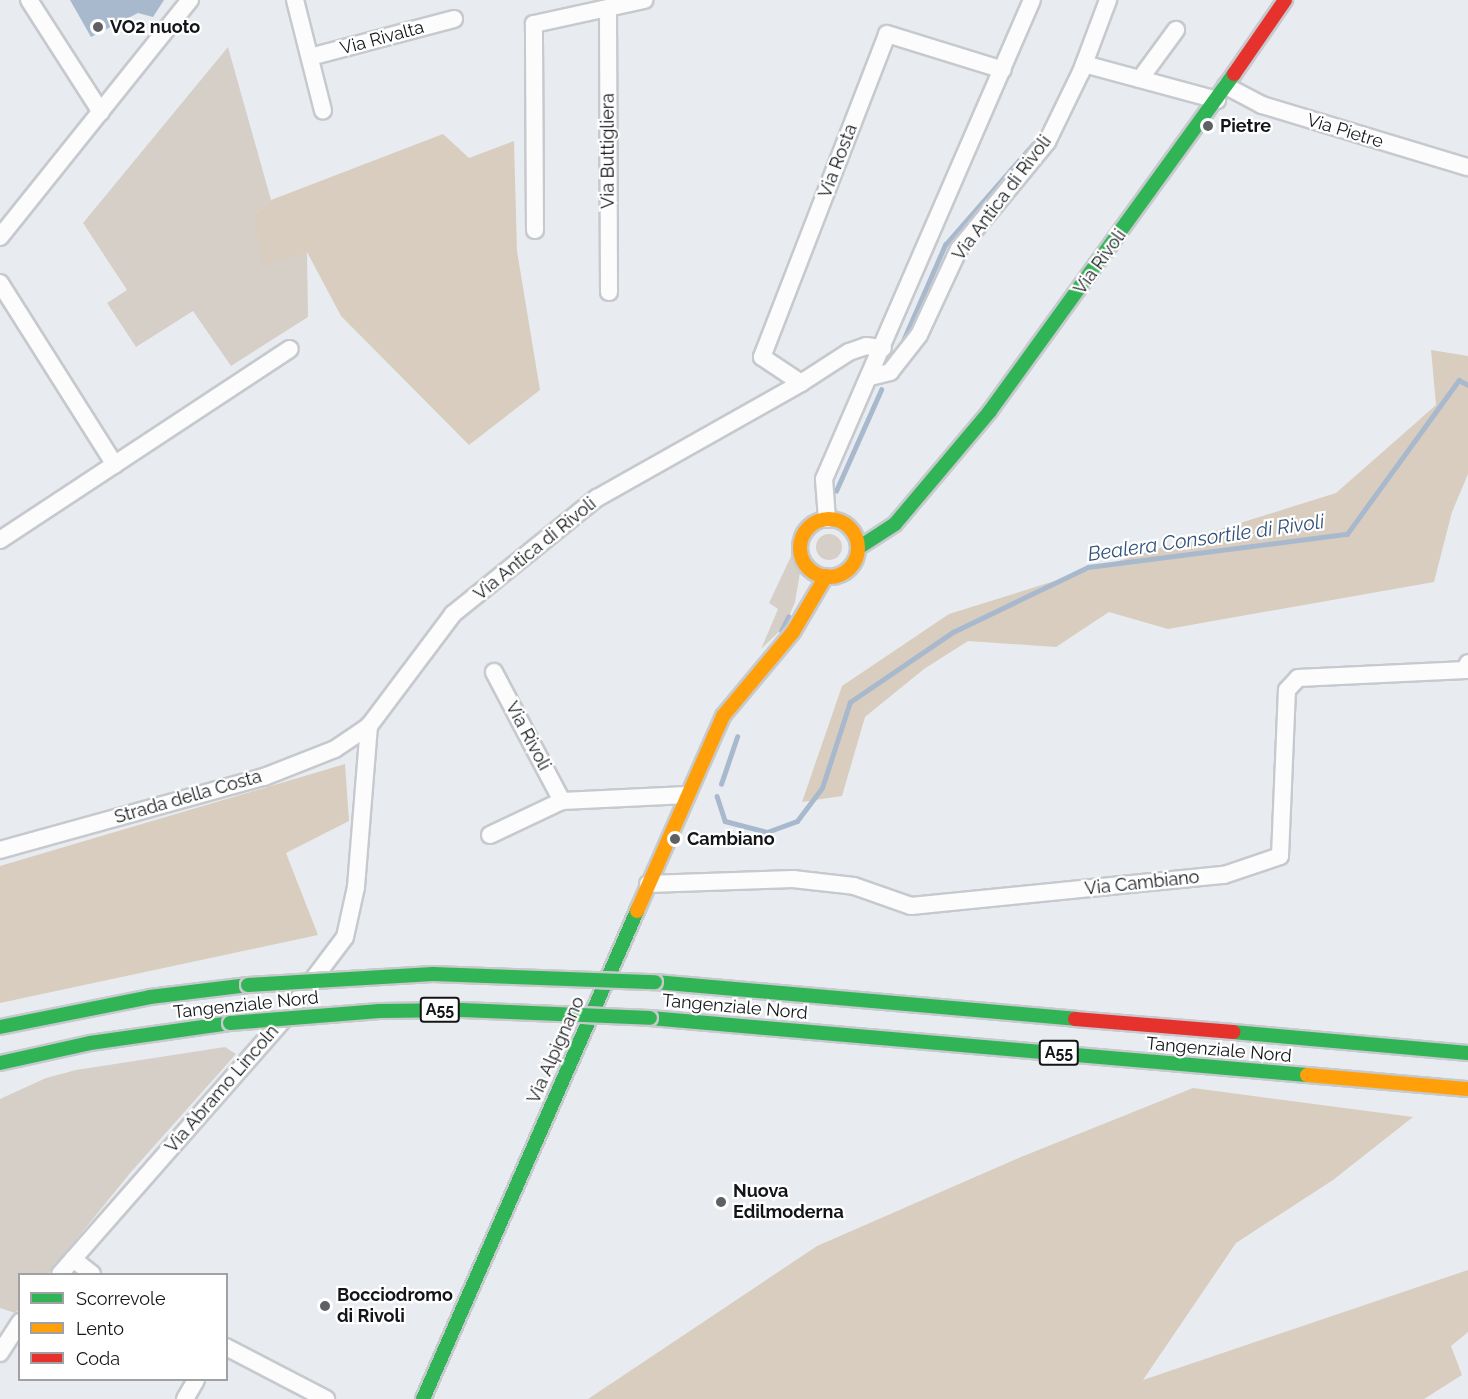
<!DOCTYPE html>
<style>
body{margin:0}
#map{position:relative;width:1468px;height:1399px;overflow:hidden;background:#e8ecf0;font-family:Raleway,sans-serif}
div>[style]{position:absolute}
.green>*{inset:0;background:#d6cfc8}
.round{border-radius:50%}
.forest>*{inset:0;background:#d9cdbf}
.water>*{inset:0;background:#a8b9ce}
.stream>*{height:4.5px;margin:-2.25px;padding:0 2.25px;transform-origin:2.25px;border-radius:2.25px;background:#a8b9ce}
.roads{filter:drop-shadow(2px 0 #c6c9cd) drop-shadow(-2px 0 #c6c9cd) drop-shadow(0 2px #c6c9cd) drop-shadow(0 -2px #c6c9cd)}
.street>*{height:16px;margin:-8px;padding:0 8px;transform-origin:8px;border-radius:8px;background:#fcfcfd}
.fast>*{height:14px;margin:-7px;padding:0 7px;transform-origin:7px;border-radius:7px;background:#30b455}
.slow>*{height:14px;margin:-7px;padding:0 7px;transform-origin:7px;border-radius:7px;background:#ff9f0a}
.slow>.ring{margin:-7px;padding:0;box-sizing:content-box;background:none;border:14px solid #ff9f0a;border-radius:50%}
.jam>*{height:14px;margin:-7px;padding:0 7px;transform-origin:7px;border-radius:7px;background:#e5322d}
.bridges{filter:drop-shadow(2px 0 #c8c9cb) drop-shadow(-2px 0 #c8c9cb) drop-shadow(0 2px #c8c9cb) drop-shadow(0 -2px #c8c9cb)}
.fast-bridge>*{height:14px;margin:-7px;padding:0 7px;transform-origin:7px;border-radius:7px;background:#30b455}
.dots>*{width:16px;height:16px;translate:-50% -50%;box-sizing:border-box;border:3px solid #fff;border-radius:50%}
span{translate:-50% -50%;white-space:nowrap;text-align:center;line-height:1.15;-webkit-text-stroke:4.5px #fff;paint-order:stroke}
.shield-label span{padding:2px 4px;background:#fff;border:2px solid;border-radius:4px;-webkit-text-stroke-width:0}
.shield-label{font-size:16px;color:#131518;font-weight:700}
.poi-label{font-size:18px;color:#131518;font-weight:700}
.left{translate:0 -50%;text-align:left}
.street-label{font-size:18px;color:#131518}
.water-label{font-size:20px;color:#31527b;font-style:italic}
.legend{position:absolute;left:18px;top:1273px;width:210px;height:108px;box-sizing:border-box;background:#fff;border:2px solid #a1a1a3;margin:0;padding:8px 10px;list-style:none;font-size:18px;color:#131518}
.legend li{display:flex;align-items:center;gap:12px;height:30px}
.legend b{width:30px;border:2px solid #a1a1a3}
</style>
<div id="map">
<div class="green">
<i style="clip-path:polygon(228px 47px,271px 200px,254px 215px,307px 251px,308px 317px,231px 366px,193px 311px,136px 347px,107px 303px,127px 290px,83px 223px)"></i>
<i class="round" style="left:816px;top:534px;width:26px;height:26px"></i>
<i style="clip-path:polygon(793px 552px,800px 573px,795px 602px,785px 626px,761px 649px,778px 609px,769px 603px)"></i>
<i style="clip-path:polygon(225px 1047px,236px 1054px,131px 1172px,48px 1274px,20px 1274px,19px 1309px,15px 1313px,0 1308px,0 1099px,46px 1078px,76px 1070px)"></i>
</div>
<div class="forest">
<i style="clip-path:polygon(443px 134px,469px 158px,514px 141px,517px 251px,540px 390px,469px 445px,341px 316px,307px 252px,263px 265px,254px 215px,271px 200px)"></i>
<i style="clip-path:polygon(1431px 350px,1468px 356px,1468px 474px,1452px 512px,1434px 582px,1168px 629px,1109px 612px,1056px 647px,968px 641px,924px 669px,865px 717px,842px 796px,802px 802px,842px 686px,949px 614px,1336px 493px,1436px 405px)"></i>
<i style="clip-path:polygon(345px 764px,349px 821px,286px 853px,318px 935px,0 1003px,0 866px)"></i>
<i style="clip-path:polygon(1193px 1088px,1413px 1117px,1333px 1180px,1236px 1243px,1143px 1380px,1468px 1270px,1468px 1332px,1451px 1346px,1462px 1375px,1424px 1399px,588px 1399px,817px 1246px,1021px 1157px)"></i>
</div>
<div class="water">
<i style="clip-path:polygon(70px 0,164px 0,153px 17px,138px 13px,91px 37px)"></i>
</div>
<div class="stream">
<i style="left:903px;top:341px;width:105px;rotate:-66.4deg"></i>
<i style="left:945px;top:245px;width:134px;rotate:-48.9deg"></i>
<i style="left:836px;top:491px;width:111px;rotate:-66deg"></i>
<i style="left:781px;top:631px;width:16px;rotate:-63deg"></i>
<i style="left:721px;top:784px;width:50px;rotate:-71.2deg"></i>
<i style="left:717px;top:796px;width:26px;rotate:72deg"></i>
<i style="left:725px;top:821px;width:43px;rotate:14.7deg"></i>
<i style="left:767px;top:832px;width:32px;rotate:-20deg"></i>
<i style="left:797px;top:821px;width:41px;rotate:-52.9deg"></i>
<i style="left:822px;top:788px;width:90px;rotate:-72deg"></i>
<i style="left:850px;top:702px;width:125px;rotate:-34.2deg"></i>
<i style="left:953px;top:632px;width:150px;rotate:-25.7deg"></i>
<i style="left:1088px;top:567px;width:261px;rotate:-7.3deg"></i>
<i style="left:1347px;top:534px;width:190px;rotate:-54deg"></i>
<i style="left:1459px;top:380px;width:10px;rotate:29deg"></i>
</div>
<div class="roads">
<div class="street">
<i style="left:29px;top:0;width:133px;rotate:57.3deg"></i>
<i style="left:295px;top:0;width:114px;rotate:75.8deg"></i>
<i style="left:608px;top:9px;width:283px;rotate:89.8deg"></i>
<i style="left:310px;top:57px;width:149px;rotate:-14.8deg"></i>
<i style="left:1084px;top:64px;width:138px;rotate:15.1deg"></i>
<i style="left:1140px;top:79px;width:61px;rotate:-53.7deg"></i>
<i style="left:1226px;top:86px;width:41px;rotate:27.8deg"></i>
<i style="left:1262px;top:105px;width:215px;rotate:16.8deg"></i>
<i style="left:535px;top:230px;width:206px;rotate:-90.3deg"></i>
<i style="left:534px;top:24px;width:113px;rotate:-12.3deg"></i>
<i style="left:0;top:237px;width:304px;rotate:-51.3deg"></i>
<i style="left:0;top:283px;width:215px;rotate:57.7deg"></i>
<i style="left:870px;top:377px;width:21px;rotate:-14deg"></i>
<i style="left:890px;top:372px;width:47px;rotate:-51.9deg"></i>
<i style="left:919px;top:335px;width:95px;rotate:-65.1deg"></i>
<i style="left:959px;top:249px;width:139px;rotate:-50.6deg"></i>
<i style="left:1047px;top:142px;width:78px;rotate:-64.1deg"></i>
<i style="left:1081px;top:72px;width:77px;rotate:-69.4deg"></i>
<i style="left:801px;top:383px;width:47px;rotate:-146.3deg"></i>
<i style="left:762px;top:357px;width:346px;rotate:-68.8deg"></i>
<i style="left:887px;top:34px;width:121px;rotate:17.2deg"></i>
<i style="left:827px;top:519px;width:40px;rotate:-94.3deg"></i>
<i style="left:824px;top:479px;width:522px;rotate:-66.53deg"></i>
<i style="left:0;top:540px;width:347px;rotate:-33.4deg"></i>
<i style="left:494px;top:672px;width:146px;rotate:62.2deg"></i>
<i style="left:562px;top:801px;width:125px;rotate:-2.7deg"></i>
<i style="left:490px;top:835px;width:80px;rotate:-25.3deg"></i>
<i style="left:0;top:850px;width:274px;rotate:-15.5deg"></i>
<i style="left:264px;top:777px;width:76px;rotate:-21.5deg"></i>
<i style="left:335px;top:749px;width:41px;rotate:-34.1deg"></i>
<i style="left:648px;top:884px;width:145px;rotate:-2deg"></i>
<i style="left:793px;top:879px;width:61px;rotate:6.5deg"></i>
<i style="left:854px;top:886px;width:60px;rotate:19.3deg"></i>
<i style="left:911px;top:906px;width:315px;rotate:-5.7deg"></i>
<i style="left:1224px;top:875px;width:59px;rotate:-18.7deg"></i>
<i style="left:1280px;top:856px;width:166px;rotate:-87.6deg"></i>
<i style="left:1287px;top:690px;width:16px;rotate:-47deg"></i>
<i style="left:1298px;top:678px;width:168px;rotate:-2.7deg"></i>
<i style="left:1466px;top:670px;width:7px;rotate:-74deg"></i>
<i style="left:73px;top:1259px;width:24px;rotate:38deg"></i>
<i style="left:60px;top:1274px;width:335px;rotate:-48.7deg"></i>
<i style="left:281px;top:1022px;width:106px;rotate:-53deg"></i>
<i style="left:345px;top:937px;width:51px;rotate:-77.6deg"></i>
<i style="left:356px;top:887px;width:162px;rotate:-85.4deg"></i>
<i style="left:369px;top:726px;width:140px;rotate:-53.1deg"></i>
<i style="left:453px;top:614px;width:185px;rotate:-38.9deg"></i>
<i style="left:597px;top:498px;width:234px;rotate:-29.4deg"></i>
<i style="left:801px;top:383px;width:57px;rotate:-32.9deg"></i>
<i style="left:849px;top:352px;width:18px;rotate:-19deg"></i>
<i style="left:866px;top:346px;width:17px;rotate:7deg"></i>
<i style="left:226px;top:1347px;width:113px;rotate:27.5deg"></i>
<i style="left:0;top:1353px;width:37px;rotate:-57deg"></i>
<i style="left:185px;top:1399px;width:22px;rotate:-60deg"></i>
</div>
<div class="fast">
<i style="left:858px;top:548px;width:44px;rotate:-33deg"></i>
<i style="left:895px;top:524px;width:148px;rotate:-49.9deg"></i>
<i style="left:990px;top:411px;width:416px;rotate:-54.1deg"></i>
<i style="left:655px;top:982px;width:422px;rotate:5deg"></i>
<i style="left:650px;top:1018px;width:659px;rotate:4.96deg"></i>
<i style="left:0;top:1027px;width:153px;rotate:-11.3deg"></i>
<i style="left:150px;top:997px;width:99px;rotate:-7deg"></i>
<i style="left:1233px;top:1032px;width:236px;rotate:5.1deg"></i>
<i style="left:0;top:1063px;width:92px;rotate:-12.5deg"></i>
<i style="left:90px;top:1043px;width:141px;rotate:-8.1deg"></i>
<i style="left:423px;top:1399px;width:533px;rotate:-66.32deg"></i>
</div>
<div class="slow">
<i class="ring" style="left:800px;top:519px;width:44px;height:44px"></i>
<i style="left:637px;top:911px;width:213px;rotate:-66.2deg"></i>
<i style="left:723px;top:716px;width:109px;rotate:-50.2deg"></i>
<i style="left:793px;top:632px;width:65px;rotate:-59.5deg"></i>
<i style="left:1307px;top:1075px;width:162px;rotate:5deg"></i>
</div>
<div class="jam">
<i style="left:1234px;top:74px;width:90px;rotate:-55.4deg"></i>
<i style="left:1075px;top:1019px;width:159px;rotate:4.7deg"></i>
</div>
</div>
<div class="bridges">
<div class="fast-bridge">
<i style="left:248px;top:985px;width:185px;rotate:-3.4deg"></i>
<i style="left:433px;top:974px;width:222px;rotate:2.1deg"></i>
<i style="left:230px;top:1023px;width:150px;rotate:-4.6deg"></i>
<i style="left:380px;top:1011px;width:82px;rotate:-0.7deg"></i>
<i style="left:462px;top:1010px;width:188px;rotate:2.4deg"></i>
</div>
</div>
<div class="dots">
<i style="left:98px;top:27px;background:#5e6064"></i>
<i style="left:1208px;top:126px;background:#5e6064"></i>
<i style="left:675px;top:839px;background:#5e6064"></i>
<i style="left:721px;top:1202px;background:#5e6064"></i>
<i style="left:325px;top:1306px;background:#5e6064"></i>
</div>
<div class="shield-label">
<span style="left:440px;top:1010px">A55</span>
<span style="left:1059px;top:1053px">A55</span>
</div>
<div class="poi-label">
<span class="left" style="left:110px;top:27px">VO2 nuoto</span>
<span class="left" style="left:1220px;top:126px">Pietre</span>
<span class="left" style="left:687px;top:839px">Cambiano</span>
<span class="left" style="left:733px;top:1202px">Nuova<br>Edilmoderna</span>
<span class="left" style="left:337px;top:1306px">Bocciodromo<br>di Rivoli</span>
</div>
<div class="street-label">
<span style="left:382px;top:38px;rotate:-15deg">Via Rivalta</span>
<span style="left:1345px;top:131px;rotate:17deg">Via Pietre</span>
<span style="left:608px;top:151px;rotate:-90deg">Via Buttigliera</span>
<span style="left:838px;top:161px;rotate:-69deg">Via Rosta</span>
<span style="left:1002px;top:198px;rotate:-53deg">Via Antica di Rivoli</span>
<span style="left:1100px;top:262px;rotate:-54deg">Via Rivoli</span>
<span style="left:535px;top:549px;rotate:-39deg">Via Antica di Rivoli</span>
<span style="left:528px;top:736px;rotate:62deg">Via Rivoli</span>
<span style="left:188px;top:797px;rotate:-16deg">Strada della Costa</span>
<span style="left:1142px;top:883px;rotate:-6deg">Via Cambiano</span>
<span style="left:246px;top:1005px;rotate:-6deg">Tangenziale Nord</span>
<span style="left:735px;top:1007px;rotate:5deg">Tangenziale Nord</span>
<span style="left:556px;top:1050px;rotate:-66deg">Via Alpignano</span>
<span style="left:1219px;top:1050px;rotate:5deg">Tangenziale Nord</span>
<span style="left:222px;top:1089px;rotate:-49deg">Via Abramo Lincoln</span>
</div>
<div class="water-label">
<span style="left:1206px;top:538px;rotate:-8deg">Bealera Consortile di Rivoli</span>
</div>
<ul class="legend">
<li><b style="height:8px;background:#30b455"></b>Scorrevole</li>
<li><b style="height:8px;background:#ff9f0a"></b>Lento</li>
<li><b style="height:8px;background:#e5322d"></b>Coda</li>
</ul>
</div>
